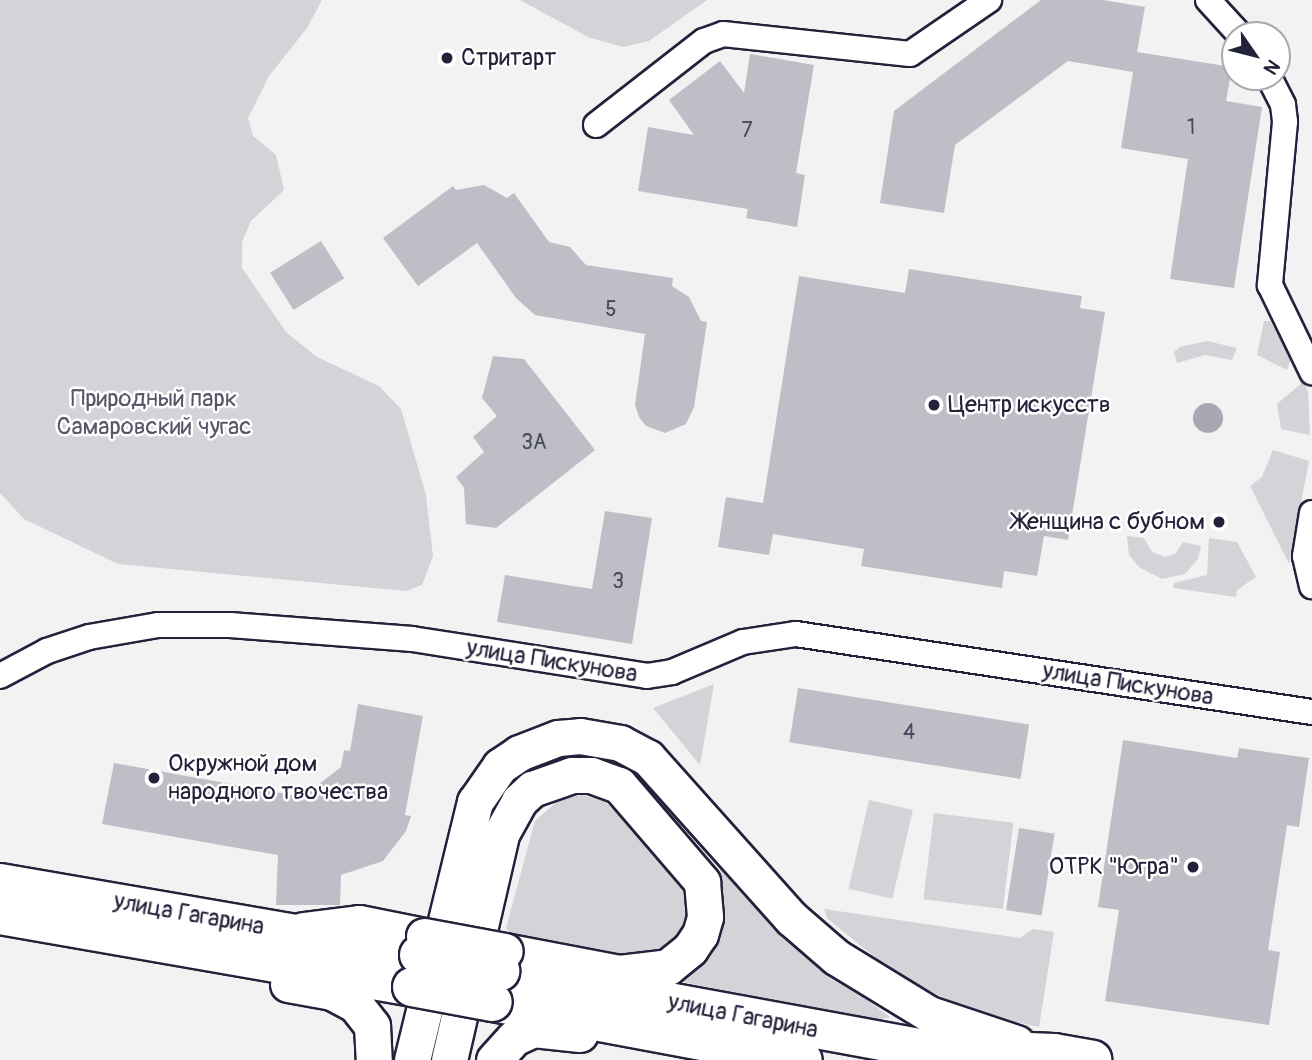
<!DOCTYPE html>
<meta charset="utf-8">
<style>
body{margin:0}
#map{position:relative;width:1312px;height:1060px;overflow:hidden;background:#f2f2f3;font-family:Pangolin,sans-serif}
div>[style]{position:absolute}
.green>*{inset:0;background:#d3d3d8;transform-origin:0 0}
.water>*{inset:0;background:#a8a8b2}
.round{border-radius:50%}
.building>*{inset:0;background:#bebec6;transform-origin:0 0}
.roads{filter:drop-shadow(2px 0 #22223b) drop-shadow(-2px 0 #22223b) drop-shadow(0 2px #22223b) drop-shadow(0 -2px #22223b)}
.street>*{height:24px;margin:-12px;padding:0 12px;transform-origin:12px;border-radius:12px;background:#fff}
.secondary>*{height:35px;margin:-17.5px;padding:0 17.5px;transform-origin:17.5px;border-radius:17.5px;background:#fff}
.primary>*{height:38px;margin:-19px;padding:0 19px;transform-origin:19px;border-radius:19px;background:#fff}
.bridges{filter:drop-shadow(2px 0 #22223b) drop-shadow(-2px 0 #22223b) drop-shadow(0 2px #22223b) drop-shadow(0 -2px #22223b)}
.secondary-bridge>*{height:35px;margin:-17.5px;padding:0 17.5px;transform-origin:17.5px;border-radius:17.5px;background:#fff}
.primary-bridge>*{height:38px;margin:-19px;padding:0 19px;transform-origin:19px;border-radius:19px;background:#fff}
.dots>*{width:19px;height:19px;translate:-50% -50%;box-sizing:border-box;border:4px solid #fff;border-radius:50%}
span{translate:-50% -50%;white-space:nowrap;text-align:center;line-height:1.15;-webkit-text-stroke:5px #fff;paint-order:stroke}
.number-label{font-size:21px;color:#49495e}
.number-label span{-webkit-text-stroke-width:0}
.poi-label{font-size:24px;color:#22223b}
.left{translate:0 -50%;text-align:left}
.right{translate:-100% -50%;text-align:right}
.park-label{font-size:24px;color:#57576a}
.street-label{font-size:24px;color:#22223b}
.north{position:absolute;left:1221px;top:21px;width:70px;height:70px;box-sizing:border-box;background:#fff;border:2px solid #a7a7b1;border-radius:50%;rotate:125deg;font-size:19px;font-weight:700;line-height:28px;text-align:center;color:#22223b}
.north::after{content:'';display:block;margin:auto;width:24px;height:32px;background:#22223b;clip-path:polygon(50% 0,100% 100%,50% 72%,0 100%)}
</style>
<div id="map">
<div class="green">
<i style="clip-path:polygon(0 0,322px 0,307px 28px,269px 76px,248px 118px,253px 136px,276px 155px,284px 190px,251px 221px,242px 242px,242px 268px,286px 332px,317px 357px,379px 386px,401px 409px,426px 495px,433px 556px,422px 585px,406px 591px,118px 564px,24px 519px,0 493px)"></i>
<i style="clip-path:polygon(520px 0,707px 0,649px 41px,623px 47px,588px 37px)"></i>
<i style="clip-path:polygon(1264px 321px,1270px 321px,1292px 357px,1287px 370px,1257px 355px)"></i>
<i style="clip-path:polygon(1207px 341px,1237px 348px,1232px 360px,1205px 355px,1177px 363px,1174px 352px,1180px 347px)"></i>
<i style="clip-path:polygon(1303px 382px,1308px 392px,1310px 435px,1281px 429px,1277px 404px)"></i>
<i style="clip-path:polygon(1273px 450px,1309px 461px,1289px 564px,1250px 486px,1262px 477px)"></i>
<i style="clip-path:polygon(1127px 536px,1144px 538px,1152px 552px,1165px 557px,1175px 554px,1183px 542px,1201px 546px,1198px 559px,1185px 574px,1162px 579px,1139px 567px,1129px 555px)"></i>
<i style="clip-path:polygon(1209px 538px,1237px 542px,1256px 577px,1237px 590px,1236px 597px,1173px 588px,1174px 583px,1207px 575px)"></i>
<i style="clip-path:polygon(714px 684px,700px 765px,653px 708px)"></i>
<i style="clip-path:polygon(582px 795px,604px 801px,648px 840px,684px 881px,692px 900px,687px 927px,664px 953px,634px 960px,515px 939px,506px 928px,535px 821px,559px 800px)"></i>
<i style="left:869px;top:800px;width:45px;height:91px;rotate:13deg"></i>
<i style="left:934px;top:813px;width:80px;height:87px;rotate:7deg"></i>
<i style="clip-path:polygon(720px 866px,805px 955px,890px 1017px,876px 1021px,678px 981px,721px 895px)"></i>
<i style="clip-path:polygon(824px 909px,1020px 938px,1033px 929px,1054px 932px,1039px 1027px,978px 1014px,895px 974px,827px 918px)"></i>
</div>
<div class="water">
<i class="round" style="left:1193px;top:403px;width:30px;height:30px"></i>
</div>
<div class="building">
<i style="clip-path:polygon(1041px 0,1103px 0,1145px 7px,1137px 52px,1232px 67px,1226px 101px,1262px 107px,1234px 288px,1170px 279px,1188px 159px,1121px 148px,1133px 72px,1068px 61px,955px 145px,944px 213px,880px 203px,894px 111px)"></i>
<i style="clip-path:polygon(750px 54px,814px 65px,796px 173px,805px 175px,797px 227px,746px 218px,748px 209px,638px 191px,648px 127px,694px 135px,669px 100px,720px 61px,744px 93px)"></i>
<i style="clip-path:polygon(484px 185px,507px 198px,514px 193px,549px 242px,570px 247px,586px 265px,673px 278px,672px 286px,689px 297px,701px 321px,707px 322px,694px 407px,686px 424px,665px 433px,646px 426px,639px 417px,635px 405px,645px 334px,535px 315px,516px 298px,477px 243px,418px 286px,383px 238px,453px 186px,456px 190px)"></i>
<i style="left:321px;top:241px;width:44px;height:60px;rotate:58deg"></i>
<i style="clip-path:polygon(909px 269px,1082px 296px,1080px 308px,1105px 312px,1068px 540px,1044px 536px,1037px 576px,1004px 571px,1002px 588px,861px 566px,864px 549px,773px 534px,769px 555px,718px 547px,726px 497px,763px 503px,799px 276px,905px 293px)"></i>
<i style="clip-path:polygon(493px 356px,524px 359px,595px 450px,496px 528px,466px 524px,464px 488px,456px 477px,484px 452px,473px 437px,497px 416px,482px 398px)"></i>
<i style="clip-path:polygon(605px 511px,652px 518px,632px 644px,497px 622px,505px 575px,592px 589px)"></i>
<i style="left:798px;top:688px;width:234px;height:55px;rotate:9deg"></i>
<i style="clip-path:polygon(358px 704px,423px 716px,405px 815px,411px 816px,406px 831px,383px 861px,341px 875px,340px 905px,276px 905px,278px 855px,102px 824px,114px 763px,292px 795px,293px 789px,309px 792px,341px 767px,344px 750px,350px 751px)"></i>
<i style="clip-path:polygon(1123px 740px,1237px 758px,1239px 748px,1309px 758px,1299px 827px,1287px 825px,1268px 950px,1280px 952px,1269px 1025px,1105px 1001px,1119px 910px,1098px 907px)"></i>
<i style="left:1019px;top:828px;width:36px;height:83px;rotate:9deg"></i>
</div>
<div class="roads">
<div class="street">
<i style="left:1208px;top:0;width:47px;rotate:47.6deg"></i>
<i style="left:1269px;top:77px;width:31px;rotate:63deg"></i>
<i style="left:1283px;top:105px;width:17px;rotate:83deg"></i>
<i style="left:1285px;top:122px;width:164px;rotate:95.3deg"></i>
<i style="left:1270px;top:285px;width:97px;rotate:64.2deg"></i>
<i style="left:596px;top:125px;width:137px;rotate:-37.9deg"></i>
<i style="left:704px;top:41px;width:20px;rotate:-20deg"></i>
<i style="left:723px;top:34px;width:188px;rotate:6.1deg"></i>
<i style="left:910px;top:54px;width:96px;rotate:-34.4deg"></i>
<i style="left:1312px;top:513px;width:44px;rotate:99.2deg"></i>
<i style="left:1305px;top:556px;width:31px;rotate:77deg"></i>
<i style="left:0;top:676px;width:53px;rotate:-28deg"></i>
<i style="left:47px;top:651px;width:44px;rotate:-18.4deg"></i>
<i style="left:89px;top:637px;width:70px;rotate:-9.9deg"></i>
<i style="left:158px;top:625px;width:72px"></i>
<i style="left:230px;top:625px;width:183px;rotate:4.4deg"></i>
<i style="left:412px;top:639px;width:238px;rotate:8.9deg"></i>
<i style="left:647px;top:676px;width:25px;rotate:-9deg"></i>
<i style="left:672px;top:672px;width:77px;rotate:-22.9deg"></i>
<i style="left:743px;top:642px;width:54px;rotate:-8.6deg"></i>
<i style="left:796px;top:634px;width:522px;rotate:8.6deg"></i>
</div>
<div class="secondary">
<i style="left:303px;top:930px;width:56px;rotate:-7.1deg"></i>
<i style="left:359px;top:923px;width:66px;rotate:11.3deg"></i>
<i style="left:288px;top:984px;width:45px;rotate:10.3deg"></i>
<i style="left:332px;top:992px;width:26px;rotate:28deg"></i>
<i style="left:355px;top:1004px;width:28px;rotate:52deg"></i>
<i style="left:372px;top:1026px;width:34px;rotate:87deg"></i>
<i style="left:412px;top:1060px;width:266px;rotate:-76.3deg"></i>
<i style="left:475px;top:802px;width:44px;rotate:-55.2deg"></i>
<i style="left:500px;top:766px;width:23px;rotate:-34deg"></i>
<i style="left:519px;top:753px;width:42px;rotate:-21deg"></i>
<i style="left:558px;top:738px;width:22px;rotate:-5deg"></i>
<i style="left:580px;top:736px;width:41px;rotate:9.9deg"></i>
<i style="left:620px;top:743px;width:32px;rotate:28deg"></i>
<i style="left:648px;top:758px;width:215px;rotate:48.2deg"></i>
<i style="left:791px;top:918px;width:60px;rotate:40.9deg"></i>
<i style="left:836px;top:957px;width:109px;rotate:31.5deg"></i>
<i style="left:929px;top:1014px;width:92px;rotate:18.4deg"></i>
<i style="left:449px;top:1060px;width:232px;rotate:-77deg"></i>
<i style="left:501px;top:834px;width:38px;rotate:-61deg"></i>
<i style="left:519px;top:801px;width:18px;rotate:-43deg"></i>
<i style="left:532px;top:789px;width:42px;rotate:-19.3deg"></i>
<i style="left:572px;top:775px;width:19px"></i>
<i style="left:591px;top:775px;width:30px;rotate:20deg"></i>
<i style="left:619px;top:785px;width:128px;rotate:49.4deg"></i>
<i style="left:702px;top:882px;width:35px;rotate:85deg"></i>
<i style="left:705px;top:917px;width:18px;rotate:106deg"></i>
<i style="left:700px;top:934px;width:18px;rotate:124deg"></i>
<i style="left:690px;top:949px;width:28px;rotate:141deg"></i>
<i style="left:668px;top:967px;width:49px;rotate:173deg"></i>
<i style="left:619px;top:973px;width:116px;rotate:-169.1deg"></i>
<i style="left:494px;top:1060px;width:30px;rotate:-48deg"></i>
<i style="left:514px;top:1038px;width:21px;rotate:-25deg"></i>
<i style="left:533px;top:1029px;width:47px;rotate:6.1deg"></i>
</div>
<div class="primary">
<i style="left:0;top:883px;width:425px;rotate:9.8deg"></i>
<i style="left:0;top:915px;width:418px;rotate:9.9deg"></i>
<i style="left:500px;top:971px;width:494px;rotate:10.4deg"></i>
<i style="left:493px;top:1002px;width:315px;rotate:10.6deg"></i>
<i style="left:958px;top:1049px;width:96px;rotate:2.4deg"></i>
<i style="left:1054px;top:1053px;width:39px;rotate:10deg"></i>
</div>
</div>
<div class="bridges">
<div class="secondary-bridge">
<i style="left:424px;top:936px;width:82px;rotate:10.5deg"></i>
</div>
<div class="primary-bridge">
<i style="left:419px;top:955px;width:83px;rotate:11.2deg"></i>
<i style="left:412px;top:987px;width:82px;rotate:10.5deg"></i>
</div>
</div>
<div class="dots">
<i style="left:447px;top:58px;background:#22223b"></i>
<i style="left:934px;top:405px;background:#22223b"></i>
<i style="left:1219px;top:522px;background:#22223b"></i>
<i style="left:154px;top:778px;background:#22223b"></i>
<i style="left:1193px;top:867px;background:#22223b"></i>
</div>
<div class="number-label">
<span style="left:1191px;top:128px">1</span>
<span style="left:747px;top:131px">7</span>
<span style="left:611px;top:310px">5</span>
<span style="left:534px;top:443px">3А</span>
<span style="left:618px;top:582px">3</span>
<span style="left:909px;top:733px">4</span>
</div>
<div class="poi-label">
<span class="left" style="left:461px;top:58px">Стритарт</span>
<span class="left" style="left:948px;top:405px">Центр искусств</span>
<span class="right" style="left:1205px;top:522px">Женщина с бубном</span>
<span class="left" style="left:168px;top:778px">Окружной дом<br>народного твочества</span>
<span class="right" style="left:1179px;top:867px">ОТРК "Югра"</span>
</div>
<div class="park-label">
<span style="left:154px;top:413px">Природный парк<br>Самаровский чугас</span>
</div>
<div class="street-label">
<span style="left:552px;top:661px;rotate:9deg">улица Пискунова</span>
<span style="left:1128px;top:684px;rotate:9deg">улица Пискунова</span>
<span style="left:189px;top:914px;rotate:10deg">улица Гагарина</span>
<span style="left:743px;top:1016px;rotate:11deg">улица Гагарина</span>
</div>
<div class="north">N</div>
</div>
